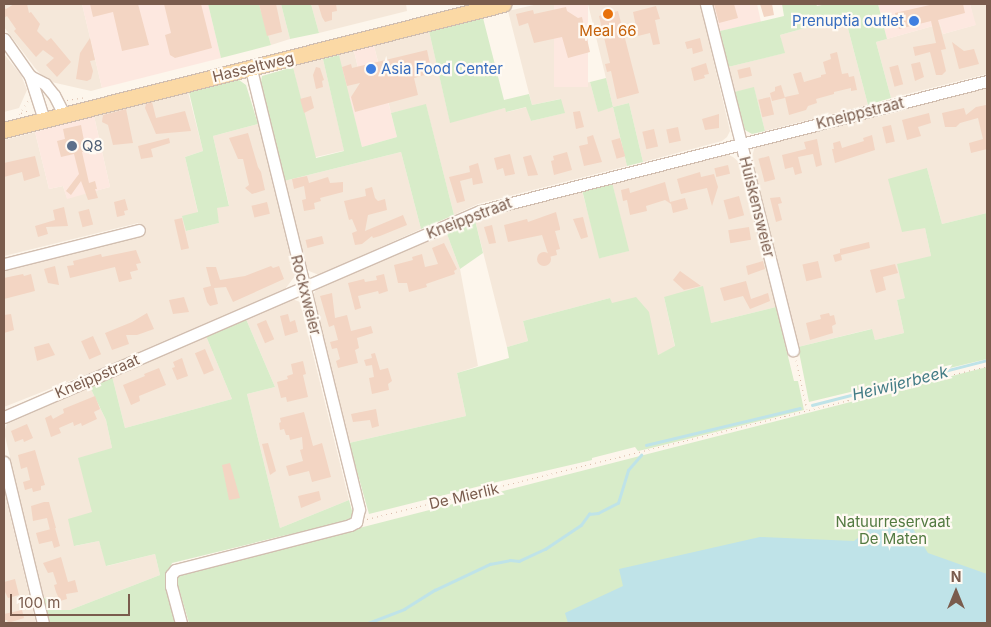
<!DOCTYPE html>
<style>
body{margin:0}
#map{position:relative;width:991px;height:627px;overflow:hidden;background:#fdf6ec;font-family:Inter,sans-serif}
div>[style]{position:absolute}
.residential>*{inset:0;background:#f5e8da;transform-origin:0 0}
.commercial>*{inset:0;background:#fde8e0;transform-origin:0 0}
.green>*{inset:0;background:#d8ecc9;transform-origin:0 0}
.water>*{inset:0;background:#bfe3e8}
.stream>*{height:2.5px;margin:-1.25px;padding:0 1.25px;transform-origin:1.25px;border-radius:1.25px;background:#bfe3e8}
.building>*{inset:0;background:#f3d5c3;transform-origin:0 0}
.round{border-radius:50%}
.path>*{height:1px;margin-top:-0.5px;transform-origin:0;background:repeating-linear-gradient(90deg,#d9b8a5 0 1px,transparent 0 5px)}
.roads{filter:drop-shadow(1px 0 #d1beb0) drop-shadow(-1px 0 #d1beb0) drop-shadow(0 1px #d1beb0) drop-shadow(0 -1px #d1beb0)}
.minor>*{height:11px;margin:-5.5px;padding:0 5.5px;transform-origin:5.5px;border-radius:5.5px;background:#fff}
.major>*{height:15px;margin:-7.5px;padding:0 7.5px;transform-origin:7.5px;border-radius:7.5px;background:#fbd9a5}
.dots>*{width:14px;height:14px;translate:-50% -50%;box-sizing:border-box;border:2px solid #fffaf3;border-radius:50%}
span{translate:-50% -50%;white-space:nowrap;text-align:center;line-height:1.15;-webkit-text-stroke:4.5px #fffaf3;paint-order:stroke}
.shop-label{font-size:15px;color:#366cbe}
.right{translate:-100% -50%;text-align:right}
.left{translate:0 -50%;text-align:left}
.food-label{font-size:15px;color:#c56008}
.street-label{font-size:15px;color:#7a5c4d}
.service-label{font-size:15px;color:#4e5e75}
.park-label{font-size:15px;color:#537a41}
.water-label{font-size:16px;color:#437c86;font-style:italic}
.frame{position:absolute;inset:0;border:5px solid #7a5c4d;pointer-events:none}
.north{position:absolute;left:931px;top:567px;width:50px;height:50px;-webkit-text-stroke:4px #fffaf3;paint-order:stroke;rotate:0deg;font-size:14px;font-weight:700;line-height:20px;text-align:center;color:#7a5c4d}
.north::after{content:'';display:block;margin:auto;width:18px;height:22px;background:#7a5c4d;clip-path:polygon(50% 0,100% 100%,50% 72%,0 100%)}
.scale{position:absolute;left:10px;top:594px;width:120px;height:22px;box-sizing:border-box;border:2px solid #7a5c4d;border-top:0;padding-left:6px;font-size:15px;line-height:18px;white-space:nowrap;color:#7a5c4d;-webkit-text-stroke:4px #fffaf3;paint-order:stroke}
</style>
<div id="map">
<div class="residential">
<i style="clip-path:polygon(4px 4px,82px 4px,102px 88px,91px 91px,47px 81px,35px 68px,4px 27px)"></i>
<i style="clip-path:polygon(259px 4px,281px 4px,290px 39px,271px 45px)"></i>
<i style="clip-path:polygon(311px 4px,406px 4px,407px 11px,319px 33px)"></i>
<i style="clip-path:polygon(538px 4px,554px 4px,574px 85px,590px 82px,598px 111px,613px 107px,588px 4px,700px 4px,730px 131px,727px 137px,722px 141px,643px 162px,629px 103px,613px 107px,627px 166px,478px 204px,454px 215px,426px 105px,391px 113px,374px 46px,429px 31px,450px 122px,505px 108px,507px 112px,527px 107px,531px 121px,564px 113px,560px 99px,532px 105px,508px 11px)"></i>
<i style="clip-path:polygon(970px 4px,987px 4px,987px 74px,891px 98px,876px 42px,940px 24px,943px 34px,975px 25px)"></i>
<i style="clip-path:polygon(845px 17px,868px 105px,765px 131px,754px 88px,734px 92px,728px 67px,784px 53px,780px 35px)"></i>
<i style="left:354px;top:51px;width:44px;height:16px;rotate:77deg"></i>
<i style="clip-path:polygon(4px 54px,21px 75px,27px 90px,19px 108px,4px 112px)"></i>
<i style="left:323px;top:59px;width:94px;height:31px;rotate:77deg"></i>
<i style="clip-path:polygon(987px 88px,987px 213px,942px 224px,927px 168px,925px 228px,931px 256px,905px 298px,897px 300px,904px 333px,875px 340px,871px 329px,798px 347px,751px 160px,755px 146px)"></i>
<i style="clip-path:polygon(188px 92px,203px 151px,185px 157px,198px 213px,186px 231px,219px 223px,216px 208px,229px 205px,213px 136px,258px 124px,295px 276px,285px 289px,90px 373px,4px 407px,4px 271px,141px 235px,138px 223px,4px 256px,4px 140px,35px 132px,49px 189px,63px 186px,67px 198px,110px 187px,94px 116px)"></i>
<i style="clip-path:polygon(401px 152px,421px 229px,319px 275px,309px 271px,306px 266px,284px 181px)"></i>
<i style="clip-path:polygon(726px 154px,733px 157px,741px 164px,776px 307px,711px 323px,664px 297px,675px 347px,658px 355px,611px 303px,610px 298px,523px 321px,528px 341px,507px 347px,475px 220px,582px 191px,600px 258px,628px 251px,612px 182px)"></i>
<i style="clip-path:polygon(447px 234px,460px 269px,478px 366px,457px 373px,466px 416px,349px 443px,313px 295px,316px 290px,333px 279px)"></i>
<i style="clip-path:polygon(292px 299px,300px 302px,349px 500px,280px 528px,247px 394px,275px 387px,246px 319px)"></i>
<i style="clip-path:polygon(206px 336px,232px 399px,125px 428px,112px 376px)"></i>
<i style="clip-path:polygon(90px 387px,106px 420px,112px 448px,92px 512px,75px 546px,99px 541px,107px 566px,155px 554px,160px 575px,70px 610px,56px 610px,43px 596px,4px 432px,7px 424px)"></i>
<i style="clip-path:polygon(4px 490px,36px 623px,4px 623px)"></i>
</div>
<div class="commercial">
<i style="clip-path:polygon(82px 4px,208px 4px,221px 58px,102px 88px)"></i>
<i style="left:554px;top:4px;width:34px;height:83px"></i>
<i style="clip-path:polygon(713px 4px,757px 4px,761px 22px,720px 31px)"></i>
<i style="clip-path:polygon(878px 4px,970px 4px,976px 25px,943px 34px,940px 24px,887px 39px)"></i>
<i style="clip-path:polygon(374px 46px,397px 137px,362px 147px,349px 97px,364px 93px,354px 51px)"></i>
<i style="clip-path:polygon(94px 116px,110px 187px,67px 199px,63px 186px,49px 189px,35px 132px)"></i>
</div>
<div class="green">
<i style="clip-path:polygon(208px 4px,259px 4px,271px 45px,221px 58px)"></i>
<i style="clip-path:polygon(281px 4px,311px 4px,319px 33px,290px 39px)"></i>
<i style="clip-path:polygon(782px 4px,816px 4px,817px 6px,827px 4px,878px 4px,887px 39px,876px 42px,891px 98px,868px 105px,845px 17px,780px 35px,785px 53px,728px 67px,720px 31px,784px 16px)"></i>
<i style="clip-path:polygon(483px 18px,504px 100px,529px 94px,532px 105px,561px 99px,565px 113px,531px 121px,526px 107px,506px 112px,505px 108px,450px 123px,429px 31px)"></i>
<i style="clip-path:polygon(339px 55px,362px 147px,397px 137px,391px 113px,426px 104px,454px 215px,421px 229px,401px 152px,284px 181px,261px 82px,262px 76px,293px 67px,316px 158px,344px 151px,323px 59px)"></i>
<i style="clip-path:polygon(606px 78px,613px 107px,629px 103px,643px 162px,627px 166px,613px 107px,598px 112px,590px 82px)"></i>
<i style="clip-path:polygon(239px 80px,246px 85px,258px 124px,213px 136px,229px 206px,217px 208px,219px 223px,186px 231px,182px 216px,198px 212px,185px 157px,203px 151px,189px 92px)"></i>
<i style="clip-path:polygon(754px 87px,765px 131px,752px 134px,745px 130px,734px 92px)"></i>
<i style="clip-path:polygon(927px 168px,942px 224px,987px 213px,987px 359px,809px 402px,798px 347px,872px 329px,875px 340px,904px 333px,897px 300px,905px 298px,897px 264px,931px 256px,925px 228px,902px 232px,888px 179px)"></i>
<i style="left:612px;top:182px;width:71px;height:31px;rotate:76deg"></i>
<i style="clip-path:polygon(475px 220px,483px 253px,460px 269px,447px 234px)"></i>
<i style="clip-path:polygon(703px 286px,711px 323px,776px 307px,794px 381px,798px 381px,804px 410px,647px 449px,638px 451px,635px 447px,592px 458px,592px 460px,484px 485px,369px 514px,349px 443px,466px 416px,457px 373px,509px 358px,507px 347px,528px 341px,523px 321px,610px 298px,612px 303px,636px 297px,649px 312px,658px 355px,675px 346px,664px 297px)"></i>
<i style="clip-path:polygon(246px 319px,275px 387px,247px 394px,280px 528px,349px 500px,354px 518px,348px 522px,282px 536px,172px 563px,165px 582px,176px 623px,50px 623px,43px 596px,56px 610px,70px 610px,160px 575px,155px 554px,106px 566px,99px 541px,74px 546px,68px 519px,92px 512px,78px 458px,112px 448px,106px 420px,90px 387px,112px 376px,125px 428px,232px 399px,206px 336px)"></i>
<i style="clip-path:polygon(987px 367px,987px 623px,189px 623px,176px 579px,180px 574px)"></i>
</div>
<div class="water">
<i style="clip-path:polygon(905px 516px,928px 553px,987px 574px,987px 623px,568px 623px,565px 613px,623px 586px,619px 569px,760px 537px,854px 541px,878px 522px)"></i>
</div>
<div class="stream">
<i style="left:812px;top:405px;width:181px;rotate:-14.4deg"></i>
<i style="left:646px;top:445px;width:158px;rotate:-13.5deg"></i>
<i style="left:368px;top:623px;width:39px;rotate:-21deg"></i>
<i style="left:404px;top:609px;width:36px;rotate:-32deg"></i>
<i style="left:435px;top:590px;width:61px;rotate:-25.3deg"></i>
<i style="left:490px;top:564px;width:20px;rotate:-11deg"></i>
<i style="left:510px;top:560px;width:9px;rotate:6deg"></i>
<i style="left:519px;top:561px;width:29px;rotate:-25deg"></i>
<i style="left:545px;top:549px;width:43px;rotate:-33.7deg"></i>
<i style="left:581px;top:525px;width:14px;rotate:-54deg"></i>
<i style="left:589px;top:514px;width:9px;rotate:-6deg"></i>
<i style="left:598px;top:513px;width:22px;rotate:-27deg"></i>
<i style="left:618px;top:503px;width:34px;rotate:-73deg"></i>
<i style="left:628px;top:470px;width:20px;rotate:-49deg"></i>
</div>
<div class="building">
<i style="clip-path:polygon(14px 4px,27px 4px,29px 13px,31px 12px,40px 24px,37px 31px,47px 41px,51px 38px,71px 62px,57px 77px,46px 65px,54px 58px,43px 50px,36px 57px,14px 31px,16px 29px,7px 16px,4px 18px,4px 8px,6px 9px)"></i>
<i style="clip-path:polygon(90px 4px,138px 4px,149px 45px,122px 51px,113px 12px,93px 17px)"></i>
<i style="clip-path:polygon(164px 4px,201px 4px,212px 48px,175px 58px,170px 55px,165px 35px,171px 33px)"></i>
<i style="clip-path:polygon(259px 4px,276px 4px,282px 32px,267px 36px)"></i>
<i style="clip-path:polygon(318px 4px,336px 4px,337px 11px,332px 12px,332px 20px,325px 22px,322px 17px)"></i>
<i style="clip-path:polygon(714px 4px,734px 4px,738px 18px,719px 23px)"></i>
<i style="clip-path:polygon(760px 4px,772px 4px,774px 15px,764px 17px)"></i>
<i style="clip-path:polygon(934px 4px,963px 4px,965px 13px,938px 20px,946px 49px,941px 50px,946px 71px,942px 75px,936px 75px,930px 52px,915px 56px,913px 47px,936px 43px,931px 21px,899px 29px,895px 13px)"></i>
<i style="clip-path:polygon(656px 6px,660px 19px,655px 20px,660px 44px,653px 45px,650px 33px,638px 36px,633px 12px)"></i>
<i style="clip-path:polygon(566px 7px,567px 11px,578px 18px,582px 17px,590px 52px,568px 58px,562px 37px,534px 43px,528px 23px,519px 26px,516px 14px,533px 10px,534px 14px)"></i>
<i style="clip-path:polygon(618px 11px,639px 93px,617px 99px,611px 71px,607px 72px,605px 64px,610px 63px,599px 16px)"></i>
<i style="clip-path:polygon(90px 38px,95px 60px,90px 61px,93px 71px,91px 79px,87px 81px,76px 79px,80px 53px)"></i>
<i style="clip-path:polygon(700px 38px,703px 51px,693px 54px,692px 48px,687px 49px,685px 42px)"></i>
<i style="clip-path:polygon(952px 42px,964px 51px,974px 49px,979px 64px,959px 69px)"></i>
<i style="clip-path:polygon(427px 50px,432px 73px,414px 78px,418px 95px,355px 112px,351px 97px,360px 83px,347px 86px,342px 67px,351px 64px,352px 68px)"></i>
<i style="clip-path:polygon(837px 52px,842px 74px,848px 73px,849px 77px,854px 76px,857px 90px,851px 91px,851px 88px,834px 92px,834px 94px,816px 99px,817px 103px,808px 106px,806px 110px,789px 115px,785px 97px,799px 94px,793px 74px,801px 72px,804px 82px,821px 77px,821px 75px,826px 74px,823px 62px,831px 59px,830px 54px)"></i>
<i style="clip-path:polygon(920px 62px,924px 77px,915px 81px,911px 64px)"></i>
<i style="clip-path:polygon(706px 63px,709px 74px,704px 75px,705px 78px,694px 81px,691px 68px)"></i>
<i style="left:898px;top:65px;width:20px;height:9px;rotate:75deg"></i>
<i style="clip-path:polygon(316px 67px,320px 68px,324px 80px,322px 81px,323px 87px,316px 89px,313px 75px)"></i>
<i style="left:750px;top:67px;width:9px;height:13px;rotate:77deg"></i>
<i style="clip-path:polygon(781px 85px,785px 98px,772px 101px,770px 93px,775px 91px,775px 87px)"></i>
<i style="clip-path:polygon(311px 96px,314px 108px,304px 113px,300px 99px)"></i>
<i style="left:770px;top:97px;width:18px;height:12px;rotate:77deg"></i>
<i style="clip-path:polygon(152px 102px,156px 118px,185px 111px,191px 131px,156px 134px,145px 108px,146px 104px)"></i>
<i style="clip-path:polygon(986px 105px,987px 149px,971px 153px,969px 143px,983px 139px,978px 118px,960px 123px,956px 127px,945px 127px,942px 113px,964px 108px,966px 115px,976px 107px)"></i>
<i style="clip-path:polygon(126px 109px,133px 143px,113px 145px,108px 125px,102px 122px,103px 115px)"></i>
<i style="clip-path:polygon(580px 111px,584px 127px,576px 129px,573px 112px)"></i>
<i style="clip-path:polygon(929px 113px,931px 123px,918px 127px,921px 136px,907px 140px,902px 120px)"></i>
<i style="clip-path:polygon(719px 114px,719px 128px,705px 130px,702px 119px)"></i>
<i style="clip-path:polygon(81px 125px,86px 151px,82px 152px,89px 183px,95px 181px,97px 189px,95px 189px,98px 198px,88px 200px,81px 181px,71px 195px,66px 191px,79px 174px,74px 154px,61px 157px,57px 141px,65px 139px,63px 129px)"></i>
<i style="left:891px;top:125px;width:17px;height:9px;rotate:77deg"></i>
<i style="left:678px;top:127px;width:14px;height:12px;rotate:78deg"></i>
<i style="left:654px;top:129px;width:18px;height:12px;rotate:77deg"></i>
<i style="clip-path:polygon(248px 133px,258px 167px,261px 172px,265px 190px,252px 194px,245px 188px,249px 185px,243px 159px,238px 159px,229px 138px)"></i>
<i style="clip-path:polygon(593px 135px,602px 162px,584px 166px,579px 146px,588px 144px,587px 137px)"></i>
<i style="clip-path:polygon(872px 135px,875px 150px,835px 163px,832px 149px,834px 149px,833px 143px,840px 141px,842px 148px,864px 141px,863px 138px)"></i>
<i style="clip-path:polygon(169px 138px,170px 143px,151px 149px,153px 157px,141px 159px,138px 146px)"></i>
<i style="left:620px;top:138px;width:19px;height:9px;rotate:74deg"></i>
<i style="clip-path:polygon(817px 139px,822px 165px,816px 167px,813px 154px,798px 157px,802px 173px,795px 175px,793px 167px,785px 169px,782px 155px,806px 149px,804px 142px)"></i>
<i style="clip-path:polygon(567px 152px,572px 170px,554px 175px,551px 161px,554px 160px,553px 156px)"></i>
<i style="clip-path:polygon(510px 154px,515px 174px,505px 176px,503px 168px,497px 170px,494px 158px)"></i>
<i style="clip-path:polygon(531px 155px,538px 175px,528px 176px,523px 157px)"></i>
<i style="clip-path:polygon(35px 156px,40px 176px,24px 181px,22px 172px,4px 177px,4px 163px)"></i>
<i style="left:769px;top:156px;width:24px;height:11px;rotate:75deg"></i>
<i style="clip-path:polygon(478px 163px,483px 183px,473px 185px,472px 178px,460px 181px,465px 201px,457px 203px,449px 177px,470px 172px,469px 166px)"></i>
<i style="left:728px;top:165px;width:9px;height:14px;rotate:77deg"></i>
<i style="clip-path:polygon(700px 172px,701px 177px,714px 174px,718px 187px,712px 206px,707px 188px,681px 194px,677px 179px)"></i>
<i style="clip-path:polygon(307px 176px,309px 183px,328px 177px,330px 183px,343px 182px,343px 192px,320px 198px,321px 201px,314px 203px,315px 209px,304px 211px,302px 200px,306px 199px,304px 186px,294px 189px,292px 179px)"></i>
<i style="clip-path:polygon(665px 182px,670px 202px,685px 198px,688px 209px,673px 213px,671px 204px,665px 200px,646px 206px,647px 211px,630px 215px,627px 200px,623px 201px,621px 190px,629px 188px,630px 193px)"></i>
<i style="clip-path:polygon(372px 187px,375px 198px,378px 201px,385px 199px,387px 210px,368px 215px,365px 231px,403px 215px,407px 225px,380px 236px,373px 238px,372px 236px,362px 244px,355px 245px,352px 233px,357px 231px,352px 219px,349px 220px,344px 201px,366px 196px,365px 189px)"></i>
<i style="left:739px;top:196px;width:20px;height:16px;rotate:75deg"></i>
<i style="clip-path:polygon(780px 197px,782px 203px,778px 204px,782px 220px,776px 222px,770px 198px)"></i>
<i style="clip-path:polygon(125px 199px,128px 210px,124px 211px,125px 215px,117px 217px,114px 202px)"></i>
<i style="left:267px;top:202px;width:12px;height:16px;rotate:76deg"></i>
<i style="clip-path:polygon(64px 207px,68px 226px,46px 227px,48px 234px,38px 237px,35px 226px,55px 220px,53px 210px)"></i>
<i style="left:89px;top:209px;width:16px;height:11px;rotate:75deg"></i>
<i style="clip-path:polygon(556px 212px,560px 228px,560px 230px,555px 231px,560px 249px,556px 250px,557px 255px,549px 257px,542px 235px,508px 242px,504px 225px,527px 219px,528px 222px)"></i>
<i style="clip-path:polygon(583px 217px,588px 237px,581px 239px,573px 219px)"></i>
<i style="left:182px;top:218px;width:31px;height:8px;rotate:77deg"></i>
<i style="clip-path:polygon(492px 225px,496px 243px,489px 244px,484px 227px)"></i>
<i style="left:749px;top:227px;width:13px;height:21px;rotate:81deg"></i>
<i style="left:322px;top:236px;width:8px;height:17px;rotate:76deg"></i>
<i style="clip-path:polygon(869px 242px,870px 248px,841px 255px,842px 260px,835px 262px,833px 255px,840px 253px,840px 249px)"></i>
<i style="clip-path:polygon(444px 243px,457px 269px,454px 271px,455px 274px,426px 284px,427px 287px,409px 292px,407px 283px,398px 283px,394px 265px,413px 260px,412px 257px,422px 254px,425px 267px,438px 264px,432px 248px)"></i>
<i style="clip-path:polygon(136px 250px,141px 263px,136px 264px,138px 270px,130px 272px,132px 279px,119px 282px,115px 267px,70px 278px,67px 266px,74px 265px,73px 261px,101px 254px,102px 257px)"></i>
<i class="round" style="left:537px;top:252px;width:14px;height:14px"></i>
<i style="clip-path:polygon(763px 261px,765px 269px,748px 275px,746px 266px)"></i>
<i style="left:818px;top:261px;width:17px;height:16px;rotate:77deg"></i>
<i style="clip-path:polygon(895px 264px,898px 273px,883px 277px,886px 290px,876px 293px,870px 270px)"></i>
<i style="clip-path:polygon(55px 266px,59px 285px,48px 283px,44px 269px)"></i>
<i style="clip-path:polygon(271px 266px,273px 268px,279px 266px,284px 279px,233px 302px,226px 287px,214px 288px,218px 304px,210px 306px,207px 302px,203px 288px,211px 286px,206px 267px,216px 267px,220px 280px,245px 276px)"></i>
<i style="clip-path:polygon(680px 271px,701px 286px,684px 290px,673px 280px)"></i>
<i style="clip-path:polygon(23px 274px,24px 276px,31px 274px,35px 291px,4px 299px,4px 278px)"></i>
<i style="clip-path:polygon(384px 274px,388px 291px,379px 294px,378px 291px,358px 296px,361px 308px,355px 310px,348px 283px,364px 279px,365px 282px,377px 280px,376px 276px)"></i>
<i style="clip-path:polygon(746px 281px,751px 299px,768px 293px,770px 301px,750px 309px,743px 296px,724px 301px,720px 288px)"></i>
<i style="clip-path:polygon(332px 293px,335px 318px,347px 315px,351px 331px,371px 326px,373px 333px,357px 338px,359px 348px,355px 350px,358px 363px,338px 368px,336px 361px,340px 359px,337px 348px,332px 349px,330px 342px,338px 340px,334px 325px,329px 327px,320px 296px)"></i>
<i style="clip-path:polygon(184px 297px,189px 312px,173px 314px,169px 300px)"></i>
<i style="clip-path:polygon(147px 313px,154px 329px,137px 335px,126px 335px,129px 344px,112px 350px,105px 333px,132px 322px)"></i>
<i style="clip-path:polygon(829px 313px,830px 316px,834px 315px,836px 324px,832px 326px,833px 333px,810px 340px,806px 323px,821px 319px,820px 315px)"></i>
<i style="clip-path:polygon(11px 314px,14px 330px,4px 333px,4px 315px)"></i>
<i style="clip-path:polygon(288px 314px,290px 322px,295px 320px,298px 332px,285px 336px,280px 316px)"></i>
<i style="left:266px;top:320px;width:21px;height:10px;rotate:67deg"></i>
<i style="left:93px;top:336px;width:20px;height:13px;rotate:66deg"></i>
<i style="clip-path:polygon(49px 343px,55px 355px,37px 361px,34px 347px)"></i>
<i style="left:205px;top:349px;width:23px;height:11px;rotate:67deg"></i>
<i style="clip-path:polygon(375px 353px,380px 370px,388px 368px,392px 381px,388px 384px,389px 390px,372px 394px,369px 378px,374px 377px,372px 365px,366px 366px,364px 360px,372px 358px,371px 354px)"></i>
<i style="clip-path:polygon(182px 358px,188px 376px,177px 380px,172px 368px,175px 367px,173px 362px)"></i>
<i style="clip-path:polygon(303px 361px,306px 374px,303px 375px,308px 397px,287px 402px,286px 397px,281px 398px,277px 382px,288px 379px,287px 376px,293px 374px,291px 364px)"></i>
<i style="clip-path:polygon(159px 368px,166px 385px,139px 396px,140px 401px,131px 405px,123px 385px,145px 376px,144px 374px)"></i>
<i style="clip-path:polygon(95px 396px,100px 409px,94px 412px,97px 419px,82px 426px,81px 423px,74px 426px,73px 422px,59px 428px,61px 433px,51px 437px,45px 418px,51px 415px,53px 419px,64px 413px,63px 409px)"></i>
<i style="clip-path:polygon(376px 409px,379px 426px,372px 428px,370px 420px,353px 422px,351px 414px)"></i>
<i style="clip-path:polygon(304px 412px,313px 446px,322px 443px,331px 477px,312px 482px,309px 471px,289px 476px,286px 466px,303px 461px,300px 450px,303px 449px,302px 437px,290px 440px,289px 435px,286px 435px,284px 429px,280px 430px,279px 423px,281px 422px,280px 418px)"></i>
<i style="clip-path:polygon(27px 424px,33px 438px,24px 442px,23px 439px,15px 442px,11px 431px)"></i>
<i style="clip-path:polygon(268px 443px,276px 471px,270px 475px,262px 444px)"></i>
<i style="clip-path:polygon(35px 450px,45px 485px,41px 486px,41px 490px,33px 492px,32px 488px,25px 490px,23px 482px,30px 480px,27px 467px,21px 469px,18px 455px)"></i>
<i style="clip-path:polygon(230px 463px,240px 498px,229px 500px,222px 465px)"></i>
<i style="clip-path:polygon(319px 491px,321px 500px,301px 508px,298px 496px)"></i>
<i style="clip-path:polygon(44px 502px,49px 502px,56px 528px,50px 530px,47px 518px,33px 521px,31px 506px)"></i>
<i style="clip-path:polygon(55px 528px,60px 546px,54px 548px,52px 541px,39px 544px,36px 533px)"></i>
<i style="clip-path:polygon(61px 557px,68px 582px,75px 580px,78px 592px,66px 594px,67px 599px,60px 601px,56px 592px,54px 585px,57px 584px,53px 572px,48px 573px,43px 563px)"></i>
<i style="clip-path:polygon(15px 579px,19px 595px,8px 598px,4px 590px,4px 582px)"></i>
<i style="clip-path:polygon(22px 610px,24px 618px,8px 623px,7px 620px,4px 620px,4px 614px)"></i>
</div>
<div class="path">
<i style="left:67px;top:100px;width:18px;rotate:-9deg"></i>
<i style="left:21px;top:113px;width:9px;rotate:-21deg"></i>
<i style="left:19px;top:114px;width:16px;rotate:-55deg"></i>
<i style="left:796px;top:360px;width:50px;rotate:77.3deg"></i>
<i style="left:367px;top:519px;width:639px;rotate:-13.86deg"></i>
</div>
<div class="roads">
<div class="minor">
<i style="left:706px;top:4px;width:357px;rotate:75.9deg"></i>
<i style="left:4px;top:39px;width:45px;rotate:54.9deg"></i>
<i style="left:30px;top:76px;width:46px;rotate:72.3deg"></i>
<i style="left:30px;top:76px;width:17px;rotate:28deg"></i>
<i style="left:45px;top:84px;width:14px;rotate:51deg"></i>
<i style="left:54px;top:95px;width:22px;rotate:63deg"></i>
<i style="left:4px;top:264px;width:139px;rotate:-14.1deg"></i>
<i style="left:4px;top:417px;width:519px;rotate:-23.4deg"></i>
<i style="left:480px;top:211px;width:523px;rotate:-14.38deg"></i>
<i style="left:4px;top:462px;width:166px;rotate:76.4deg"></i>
<i style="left:181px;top:623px;width:38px;rotate:-105deg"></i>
<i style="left:171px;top:586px;width:11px;rotate:-90deg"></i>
<i style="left:171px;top:575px;width:6px;rotate:-51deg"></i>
<i style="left:175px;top:570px;width:181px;rotate:-14.4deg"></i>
<i style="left:350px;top:525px;width:7px;rotate:-27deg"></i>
<i style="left:356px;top:522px;width:13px;rotate:-77deg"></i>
<i style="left:359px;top:509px;width:454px;rotate:-103.8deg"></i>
</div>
<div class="major">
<i style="left:4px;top:130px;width:515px;rotate:-14.17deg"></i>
</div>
</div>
<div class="dots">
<i style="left:608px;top:14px;background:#e8710a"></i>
<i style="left:914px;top:21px;background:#3f7fe0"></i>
<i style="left:371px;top:69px;background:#3f7fe0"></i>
<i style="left:72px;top:146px;background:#5c6f8a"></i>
</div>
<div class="shop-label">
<span class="right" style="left:904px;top:21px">Prenuptia outlet</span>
<span class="left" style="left:381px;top:69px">Asia Food Center</span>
</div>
<div class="food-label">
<span style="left:608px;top:31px">Meal 66</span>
</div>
<div class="street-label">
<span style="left:253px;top:67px;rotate:-14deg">Hasseltweg</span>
<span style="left:860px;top:113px;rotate:-14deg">Kneippstraat</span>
<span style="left:757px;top:207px;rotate:76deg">Huiskensweier</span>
<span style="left:469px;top:218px;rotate:-21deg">Kneippstraat</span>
<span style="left:306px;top:295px;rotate:76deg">Rockxweier</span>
<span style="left:97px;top:376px;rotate:-23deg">Kneippstraat</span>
<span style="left:464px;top:496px;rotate:-13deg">De Mierlik</span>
</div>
<div class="service-label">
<span class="left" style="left:82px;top:146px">Q8</span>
</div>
<div class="park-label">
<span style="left:893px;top:530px">Natuurreservaat<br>De Maten</span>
</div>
<div class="water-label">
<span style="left:900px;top:383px;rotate:-14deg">Heiwijerbeek</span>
</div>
<div class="frame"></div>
<div class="north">N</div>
<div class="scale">100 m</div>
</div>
